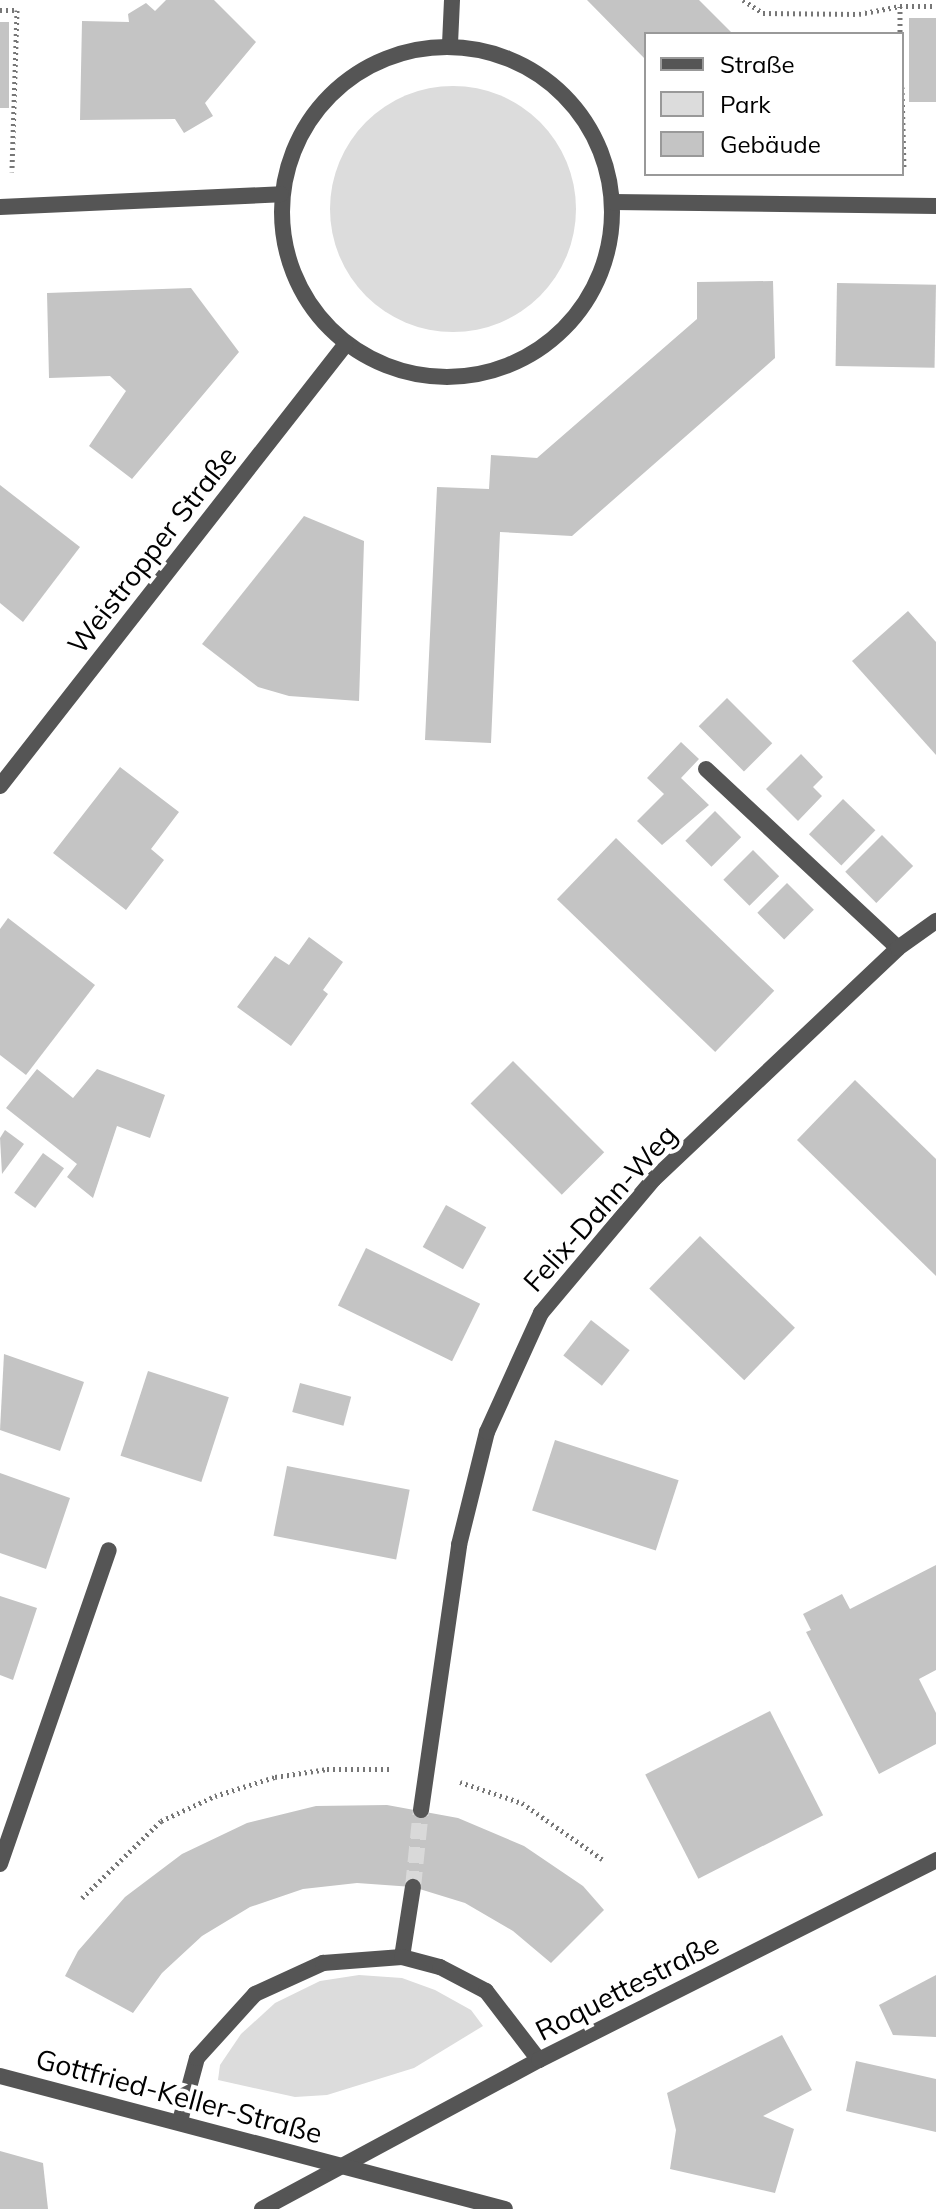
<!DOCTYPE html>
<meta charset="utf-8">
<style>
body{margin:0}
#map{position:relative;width:936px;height:2209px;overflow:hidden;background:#fff;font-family:Mulish,sans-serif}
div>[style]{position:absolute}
.green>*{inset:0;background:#dcdcdc}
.round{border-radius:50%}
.building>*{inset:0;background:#c4c4c4;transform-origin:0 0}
.minor-tunnel>*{height:16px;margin-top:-8px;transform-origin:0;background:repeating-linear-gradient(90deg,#d9d9d9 0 16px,transparent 0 24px)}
.path>*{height:5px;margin-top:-2.5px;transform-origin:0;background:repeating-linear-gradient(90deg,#777 0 2px,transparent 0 6px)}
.service>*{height:16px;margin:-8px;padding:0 8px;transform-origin:8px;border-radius:8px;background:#555}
.minor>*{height:16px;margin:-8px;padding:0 8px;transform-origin:8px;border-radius:8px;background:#555}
.minor>.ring{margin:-8px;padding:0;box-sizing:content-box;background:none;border:16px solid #555;border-radius:50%}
.tertiary>*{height:16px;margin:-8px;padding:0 8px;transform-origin:8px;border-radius:8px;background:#555}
span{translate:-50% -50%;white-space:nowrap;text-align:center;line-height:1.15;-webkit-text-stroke:8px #fff;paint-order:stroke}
.street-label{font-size:28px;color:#000}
.legend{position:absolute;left:644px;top:32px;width:260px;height:144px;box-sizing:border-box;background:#fff;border:2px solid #999;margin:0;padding:10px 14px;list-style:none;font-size:24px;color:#000}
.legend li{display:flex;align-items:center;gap:16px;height:40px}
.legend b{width:40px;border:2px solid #999}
</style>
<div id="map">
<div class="green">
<i class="round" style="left:330px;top:86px;width:246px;height:246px"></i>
<i style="clip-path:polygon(359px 1975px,402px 1978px,435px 1990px,471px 2010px,483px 2026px,414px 2068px,327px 2095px,295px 2097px,218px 2080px,220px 2065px,241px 2034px,275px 2003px,320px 1981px)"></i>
</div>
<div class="building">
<i style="clip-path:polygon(166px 0,214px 0,256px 42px,205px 103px,213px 116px,184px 133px,175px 119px,80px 120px,82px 21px,129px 22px,128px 14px,146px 3px,155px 11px)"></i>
<i style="clip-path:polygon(587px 0,699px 0,733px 34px,646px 34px,646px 60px)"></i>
<i style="left:909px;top:18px;width:27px;height:84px"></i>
<i style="left:0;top:22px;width:9px;height:86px"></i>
<i style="clip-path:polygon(773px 281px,775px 358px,572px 536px,500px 532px,491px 743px,425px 740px,437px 487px,489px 489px,491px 455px,537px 458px,697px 319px,697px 282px)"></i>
<i style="left:837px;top:283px;width:99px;height:83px;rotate:1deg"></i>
<i style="clip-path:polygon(191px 288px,239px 352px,132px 479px,89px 446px,126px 391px,110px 376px,49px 378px,47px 293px)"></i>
<i style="clip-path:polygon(0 485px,80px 547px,23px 622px,0 603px)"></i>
<i style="clip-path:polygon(304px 516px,364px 541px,359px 701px,289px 696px,258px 687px,202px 644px)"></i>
<i style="clip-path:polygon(908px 611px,936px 642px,936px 755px,852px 661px)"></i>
<i style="left:727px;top:698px;width:64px;height:40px;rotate:45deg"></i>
<i style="clip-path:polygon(681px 742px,699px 759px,681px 778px,709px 805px,662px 845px,637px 821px,664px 794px,647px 778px)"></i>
<i style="clip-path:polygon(801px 754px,823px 777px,813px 787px,822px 796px,798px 821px,766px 789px)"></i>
<i style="clip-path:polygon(120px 767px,179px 812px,151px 849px,164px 860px,126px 910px,53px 853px)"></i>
<i style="left:843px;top:799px;width:45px;height:49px;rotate:44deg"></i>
<i style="left:715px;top:811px;width:37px;height:42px;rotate:45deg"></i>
<i style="left:882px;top:835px;width:44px;height:52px;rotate:45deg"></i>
<i style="left:616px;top:838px;width:220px;height:85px;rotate:44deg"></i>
<i style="left:753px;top:850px;width:37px;height:42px;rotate:45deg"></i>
<i style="left:787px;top:883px;width:38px;height:42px;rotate:45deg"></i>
<i style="clip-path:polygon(8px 918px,95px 985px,26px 1075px,0 1055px,0 929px)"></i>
<i style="clip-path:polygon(309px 937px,343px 962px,323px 990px,328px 994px,291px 1046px,237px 1007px,275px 956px,289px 965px)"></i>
<i style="left:513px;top:1061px;width:129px;height:60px;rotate:45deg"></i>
<i style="clip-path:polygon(37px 1069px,73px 1098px,97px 1069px,165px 1095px,150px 1138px,117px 1126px,93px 1198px,67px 1177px,77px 1164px,6px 1108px)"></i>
<i style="clip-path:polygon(855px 1080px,936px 1159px,936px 1276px,797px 1140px)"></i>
<i style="clip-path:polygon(5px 1130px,24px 1144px,2px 1174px,0 1138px)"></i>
<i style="left:43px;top:1153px;width:26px;height:49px;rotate:36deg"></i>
<i style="left:446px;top:1205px;width:46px;height:48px;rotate:29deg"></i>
<i style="left:700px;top:1236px;width:132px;height:73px;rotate:44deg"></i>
<i style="left:366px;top:1248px;width:127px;height:64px;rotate:26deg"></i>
<i style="left:591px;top:1320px;width:49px;height:45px;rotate:38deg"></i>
<i style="clip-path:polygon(4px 1354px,84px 1382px,60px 1451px,0 1430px)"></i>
<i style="left:148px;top:1371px;width:85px;height:89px;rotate:18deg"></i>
<i style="left:300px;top:1383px;width:53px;height:30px;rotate:15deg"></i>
<i style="left:555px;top:1440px;width:130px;height:74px;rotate:18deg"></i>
<i style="left:287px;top:1466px;width:125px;height:71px;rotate:11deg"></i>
<i style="clip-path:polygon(0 1473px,70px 1498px,46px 1569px,0 1553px)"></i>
<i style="clip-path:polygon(936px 1565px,936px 1670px,919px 1679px,936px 1713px,936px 1744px,879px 1774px,806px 1632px,811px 1630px,803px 1614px,842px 1594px,850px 1609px)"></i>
<i style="clip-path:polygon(0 1596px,37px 1608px,13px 1680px,0 1675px)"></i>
<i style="left:770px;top:1711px;width:117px;height:140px;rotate:63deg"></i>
<i style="clip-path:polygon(387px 1805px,458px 1818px,524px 1846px,583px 1886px,604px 1910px,551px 1963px,513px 1931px,465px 1903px,413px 1887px,357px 1883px,303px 1889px,250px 1907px,202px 1936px,162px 1973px,133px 2013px,65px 1976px,78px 1951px,125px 1897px,182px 1854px,247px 1823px,316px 1806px)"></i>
<i style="clip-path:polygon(936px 1975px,936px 2037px,893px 2035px,879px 2005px)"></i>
<i style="clip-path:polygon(782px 2035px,812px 2090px,763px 2116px,794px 2129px,775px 2193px,670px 2169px,676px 2130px,667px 2093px)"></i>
<i style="clip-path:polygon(856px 2061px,936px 2079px,936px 2132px,846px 2111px)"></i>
<i style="clip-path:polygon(0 2151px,43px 2163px,48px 2209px,0 2209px)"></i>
</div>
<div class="minor-tunnel">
<i style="left:413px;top:1887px;width:77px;rotate:-84.1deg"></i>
</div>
<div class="path">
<i style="left:743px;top:0;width:24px;rotate:33deg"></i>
<i style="left:763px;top:13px;width:96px;rotate:0.6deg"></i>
<i style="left:859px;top:14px;width:42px;rotate:-11deg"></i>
<i style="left:900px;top:6px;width:36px"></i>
<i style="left:900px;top:6px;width:28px;rotate:90deg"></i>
<i style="left:0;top:10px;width:17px"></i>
<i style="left:17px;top:10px;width:162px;rotate:91.8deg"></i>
<i style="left:902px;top:87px;width:83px;rotate:88.6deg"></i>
<i style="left:460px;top:1782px;width:65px;rotate:18.7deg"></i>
<i style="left:522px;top:1803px;width:98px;rotate:35deg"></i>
<i style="left:82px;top:1898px;width:110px;rotate:-44.3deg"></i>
<i style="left:161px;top:1821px;width:60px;rotate:-24.8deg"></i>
<i style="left:215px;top:1796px;width:63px;rotate:-17.6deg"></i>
<i style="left:275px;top:1777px;width:53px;rotate:-8.7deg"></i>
<i style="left:327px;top:1769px;width:65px"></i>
</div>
<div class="service">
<i style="left:706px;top:769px;width:262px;rotate:43deg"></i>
<i style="left:0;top:1864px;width:332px;rotate:-70.9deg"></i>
</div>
<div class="minor">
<i style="left:450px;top:44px;width:44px;rotate:-87.4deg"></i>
<i class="ring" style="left:282px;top:47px;width:314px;height:314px"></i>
<i style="left:612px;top:202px;width:324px;rotate:0.7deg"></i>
<i style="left:0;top:207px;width:281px;rotate:-2.6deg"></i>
<i style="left:0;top:786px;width:560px;rotate:-51.96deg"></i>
<i style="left:421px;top:1810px;width:268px;rotate:-81.8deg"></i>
<i style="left:459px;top:1545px;width:116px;rotate:-76.1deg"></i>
<i style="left:487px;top:1432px;width:131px;rotate:-65.6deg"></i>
<i style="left:541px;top:1313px;width:175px;rotate:-49.9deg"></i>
<i style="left:654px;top:1179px;width:336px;rotate:-43.4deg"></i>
<i style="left:898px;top:948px;width:47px;rotate:-35.4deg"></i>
<i style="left:402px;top:1957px;width:71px;rotate:-81.1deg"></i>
<i style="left:180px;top:2121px;width:65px;rotate:-74.9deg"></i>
<i style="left:197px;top:2058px;width:86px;rotate:-47.8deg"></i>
<i style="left:255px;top:1994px;width:75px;rotate:-24.5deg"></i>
<i style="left:323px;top:1963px;width:79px;rotate:-4.3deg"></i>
<i style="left:402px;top:1957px;width:39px;rotate:15deg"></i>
<i style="left:440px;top:1967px;width:52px;rotate:27.6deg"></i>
<i style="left:486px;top:1991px;width:87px;rotate:52.5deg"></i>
<i style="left:262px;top:2209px;width:315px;rotate:-28.3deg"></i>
<i style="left:539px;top:2060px;width:445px;rotate:-26.7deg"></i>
</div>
<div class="tertiary">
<i style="left:0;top:2076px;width:522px;rotate:14.75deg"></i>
</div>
<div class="street-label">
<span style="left:152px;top:550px;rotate:-52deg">Weistropper Straße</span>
<span style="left:600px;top:1208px;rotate:-48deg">Felix-Dahn-Weg</span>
<span style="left:627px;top:1987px;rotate:-27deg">Roquettestraße</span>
<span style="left:179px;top:2096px;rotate:15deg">Gottfried-Keller-Straße</span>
</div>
<ul class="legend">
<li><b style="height:10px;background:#555"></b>Straße</li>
<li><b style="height:22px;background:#dcdcdc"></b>Park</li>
<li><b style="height:22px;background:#c4c4c4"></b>Gebäude</li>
</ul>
</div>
